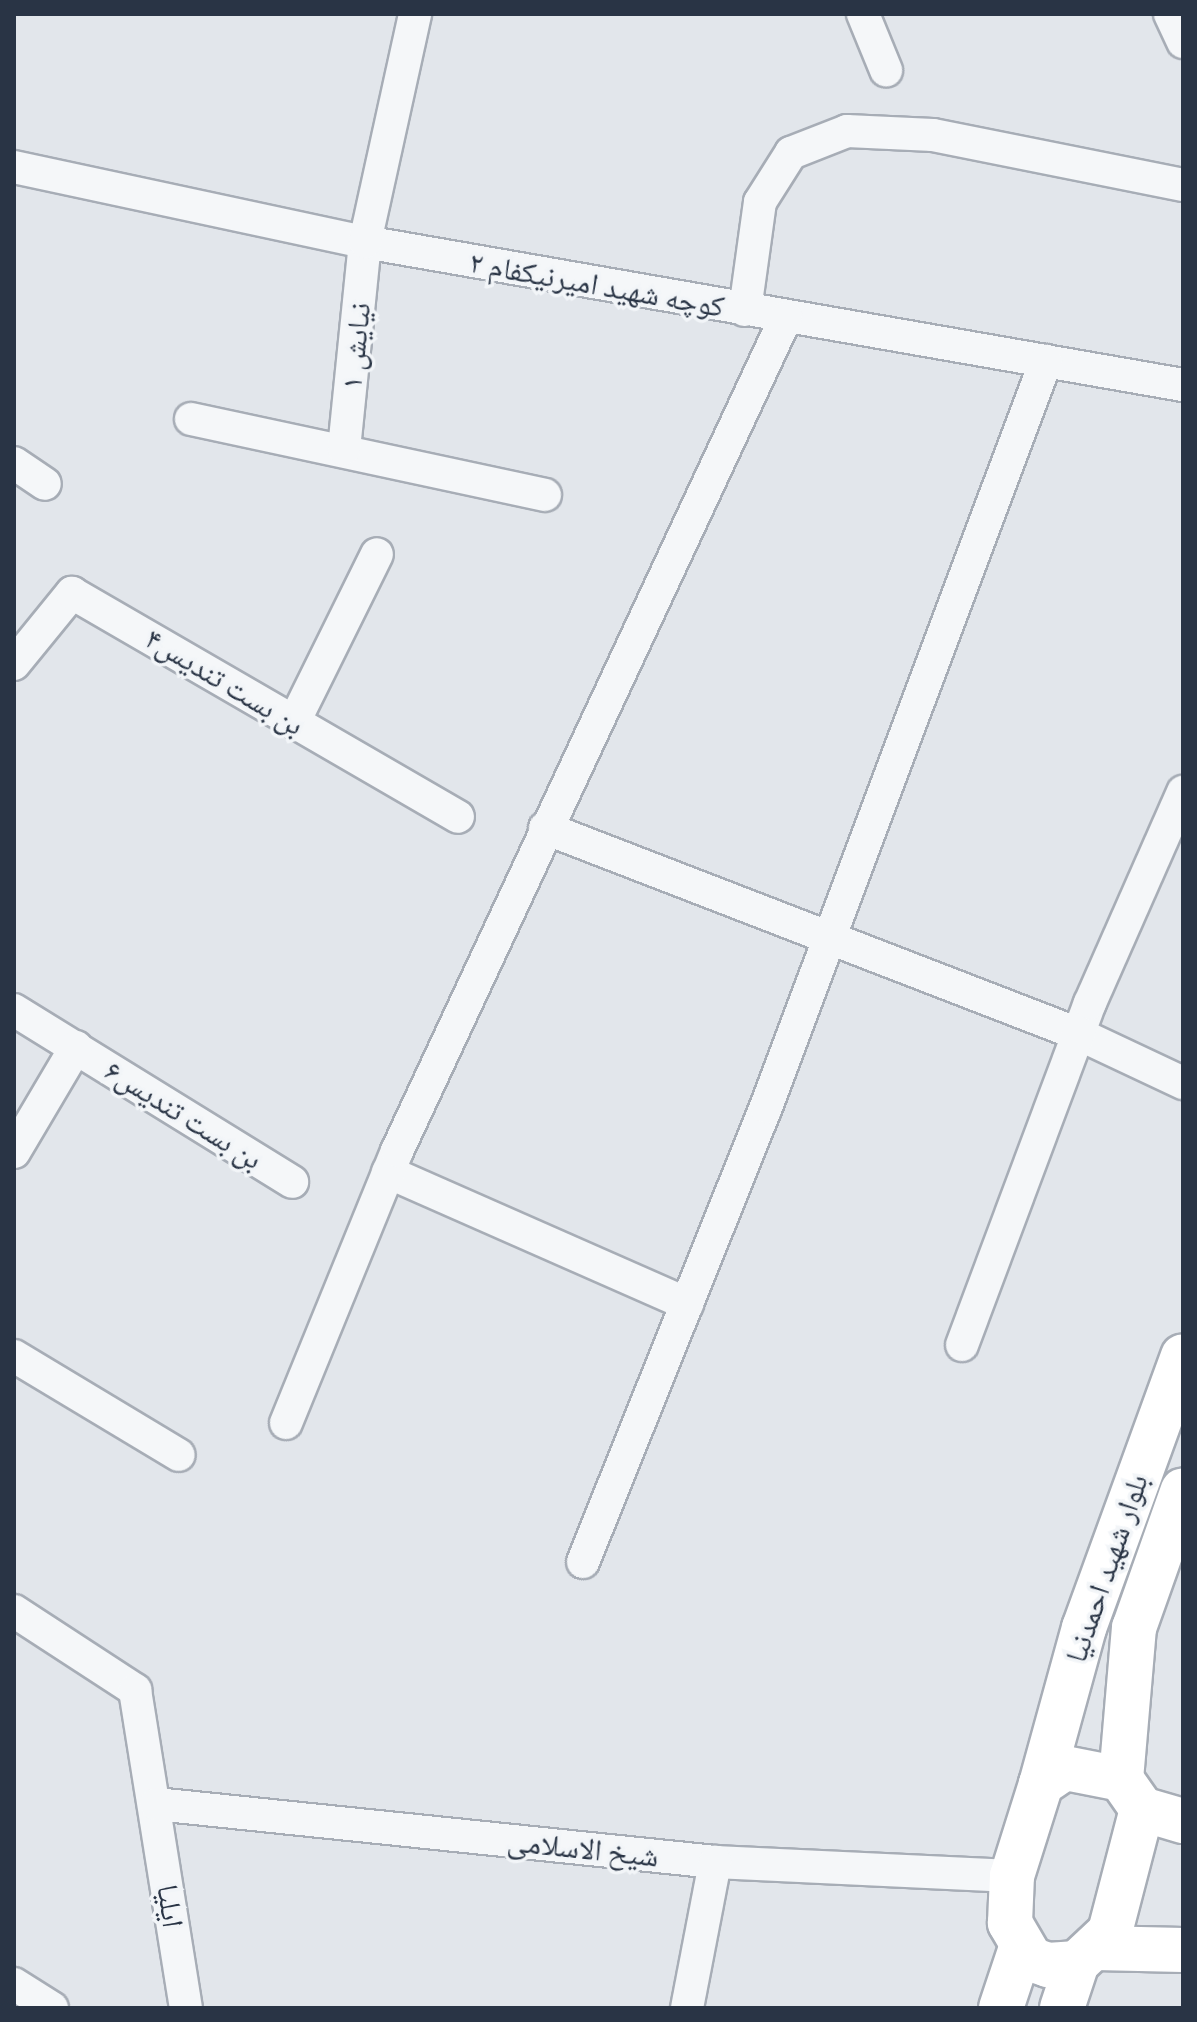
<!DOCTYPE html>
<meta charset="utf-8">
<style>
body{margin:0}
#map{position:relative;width:1197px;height:2022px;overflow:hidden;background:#e2e6eb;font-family:"PT Sans Narrow","Noto Naskh Arabic",sans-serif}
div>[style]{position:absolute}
.roads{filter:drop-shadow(2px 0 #a7adb6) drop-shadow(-2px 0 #a7adb6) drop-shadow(0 2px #a7adb6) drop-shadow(0 -2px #a7adb6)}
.street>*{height:32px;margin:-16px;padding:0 16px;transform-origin:16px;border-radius:16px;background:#f5f7f9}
.secondary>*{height:44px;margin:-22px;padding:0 22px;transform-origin:22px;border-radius:22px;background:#fff}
span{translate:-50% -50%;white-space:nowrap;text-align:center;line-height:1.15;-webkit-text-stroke:7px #f2f5f8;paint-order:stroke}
.street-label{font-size:30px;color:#293445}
.frame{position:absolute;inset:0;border:16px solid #293445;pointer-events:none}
</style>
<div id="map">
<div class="roads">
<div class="street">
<i style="left:863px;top:14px;width:61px;rotate:67.7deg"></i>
<i style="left:1170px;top:14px;width:31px;rotate:65deg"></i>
<i style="left:14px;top:167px;width:359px;rotate:12.1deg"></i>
<i style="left:365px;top:242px;width:830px;rotate:9.92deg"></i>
<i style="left:745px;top:310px;width:109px;rotate:-82.1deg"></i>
<i style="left:760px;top:202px;width:58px;rotate:-57.7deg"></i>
<i style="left:791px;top:153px;width:60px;rotate:-21.4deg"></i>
<i style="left:847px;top:131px;width:86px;rotate:2.7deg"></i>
<i style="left:933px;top:135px;width:255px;rotate:11.3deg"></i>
<i style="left:191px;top:419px;width:362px;rotate:12.1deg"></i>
<i style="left:344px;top:449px;width:208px;rotate:-84.2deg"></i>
<i style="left:365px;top:242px;width:233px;rotate:-77.6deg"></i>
<i style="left:14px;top:463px;width:37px;rotate:34deg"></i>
<i style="left:14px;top:664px;width:92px;rotate:-50.8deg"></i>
<i style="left:72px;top:593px;width:446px;rotate:30.1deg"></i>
<i style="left:294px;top:722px;width:187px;rotate:-63.7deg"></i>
<i style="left:545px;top:828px;width:575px;rotate:21.12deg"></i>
<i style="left:1081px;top:1035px;width:113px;rotate:25.2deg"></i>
<i style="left:14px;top:1010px;width:327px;rotate:31.7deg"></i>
<i style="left:14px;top:1152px;width:122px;rotate:-59.4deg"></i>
<i style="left:388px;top:1172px;width:327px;rotate:23.8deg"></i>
<i style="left:962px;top:1345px;width:365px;rotate:-69.5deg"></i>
<i style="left:1090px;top:1003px;width:231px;rotate:-66.2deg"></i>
<i style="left:14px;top:1356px;width:192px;rotate:31deg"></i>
<i style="left:286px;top:1423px;width:294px;rotate:-67.8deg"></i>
<i style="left:397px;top:1151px;width:920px;rotate:-64.99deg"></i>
<i style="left:583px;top:1562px;width:490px;rotate:-68.1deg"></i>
<i style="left:766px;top:1107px;width:797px;rotate:-69.43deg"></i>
<i style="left:14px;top:1611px;width:145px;rotate:33.1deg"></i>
<i style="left:135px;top:1690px;width:322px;rotate:80.9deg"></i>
<i style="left:156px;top:1804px;width:562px;rotate:5.92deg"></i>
<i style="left:715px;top:1862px;width:297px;rotate:2.7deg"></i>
<i style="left:14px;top:1984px;width:45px;rotate:32.3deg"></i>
<i style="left:687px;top:2008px;width:149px;rotate:-79.1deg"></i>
</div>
<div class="secondary">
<i style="left:1065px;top:1768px;width:57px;rotate:11.1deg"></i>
<i style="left:1121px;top:1779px;width:37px;rotate:55deg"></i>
<i style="left:1142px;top:1809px;width:127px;rotate:104.6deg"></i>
<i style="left:1110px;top:1932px;width:45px;rotate:136.8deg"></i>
<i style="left:1077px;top:1963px;width:29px;rotate:176deg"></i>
<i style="left:1048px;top:1965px;width:18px;rotate:-161deg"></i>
<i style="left:1031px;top:1959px;width:42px;rotate:-120.3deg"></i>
<i style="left:1010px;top:1923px;width:47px;rotate:-87.6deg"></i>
<i style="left:1012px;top:1876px;width:96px;rotate:-72.5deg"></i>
<i style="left:1041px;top:1784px;width:29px;rotate:-34deg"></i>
<i style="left:1121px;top:1779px;width:152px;rotate:-85.1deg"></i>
<i style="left:1134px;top:1628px;width:146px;rotate:-70.5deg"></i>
<i style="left:1041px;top:1784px;width:162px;rotate:-74.6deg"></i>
<i style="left:1084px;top:1628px;width:289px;rotate:-70deg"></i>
<i style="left:1142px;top:1809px;width:43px;rotate:16.3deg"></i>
<i style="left:1096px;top:1948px;width:87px;rotate:1.3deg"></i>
<i style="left:1001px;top:2008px;width:63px;rotate:-71.6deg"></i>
<i style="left:1062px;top:2008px;width:47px;rotate:-71.6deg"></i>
</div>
</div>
<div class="street-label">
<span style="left:597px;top:284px;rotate:10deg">کوچه شهید امیرنیکفام ۲</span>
<span style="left:355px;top:346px;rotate:-84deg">نیایش ۱</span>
<span style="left:225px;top:681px;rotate:31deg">بن بست تندیس۴</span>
<span style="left:184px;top:1114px;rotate:32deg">بن بست تندیس۶</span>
<span style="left:1106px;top:1568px;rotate:-71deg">بلوار شهید احمدنیا</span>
<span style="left:583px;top:1848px;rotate:6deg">شیخ الاسلامی</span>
<span style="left:171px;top:1906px;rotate:82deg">ایلیا</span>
</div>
<div class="frame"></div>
</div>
